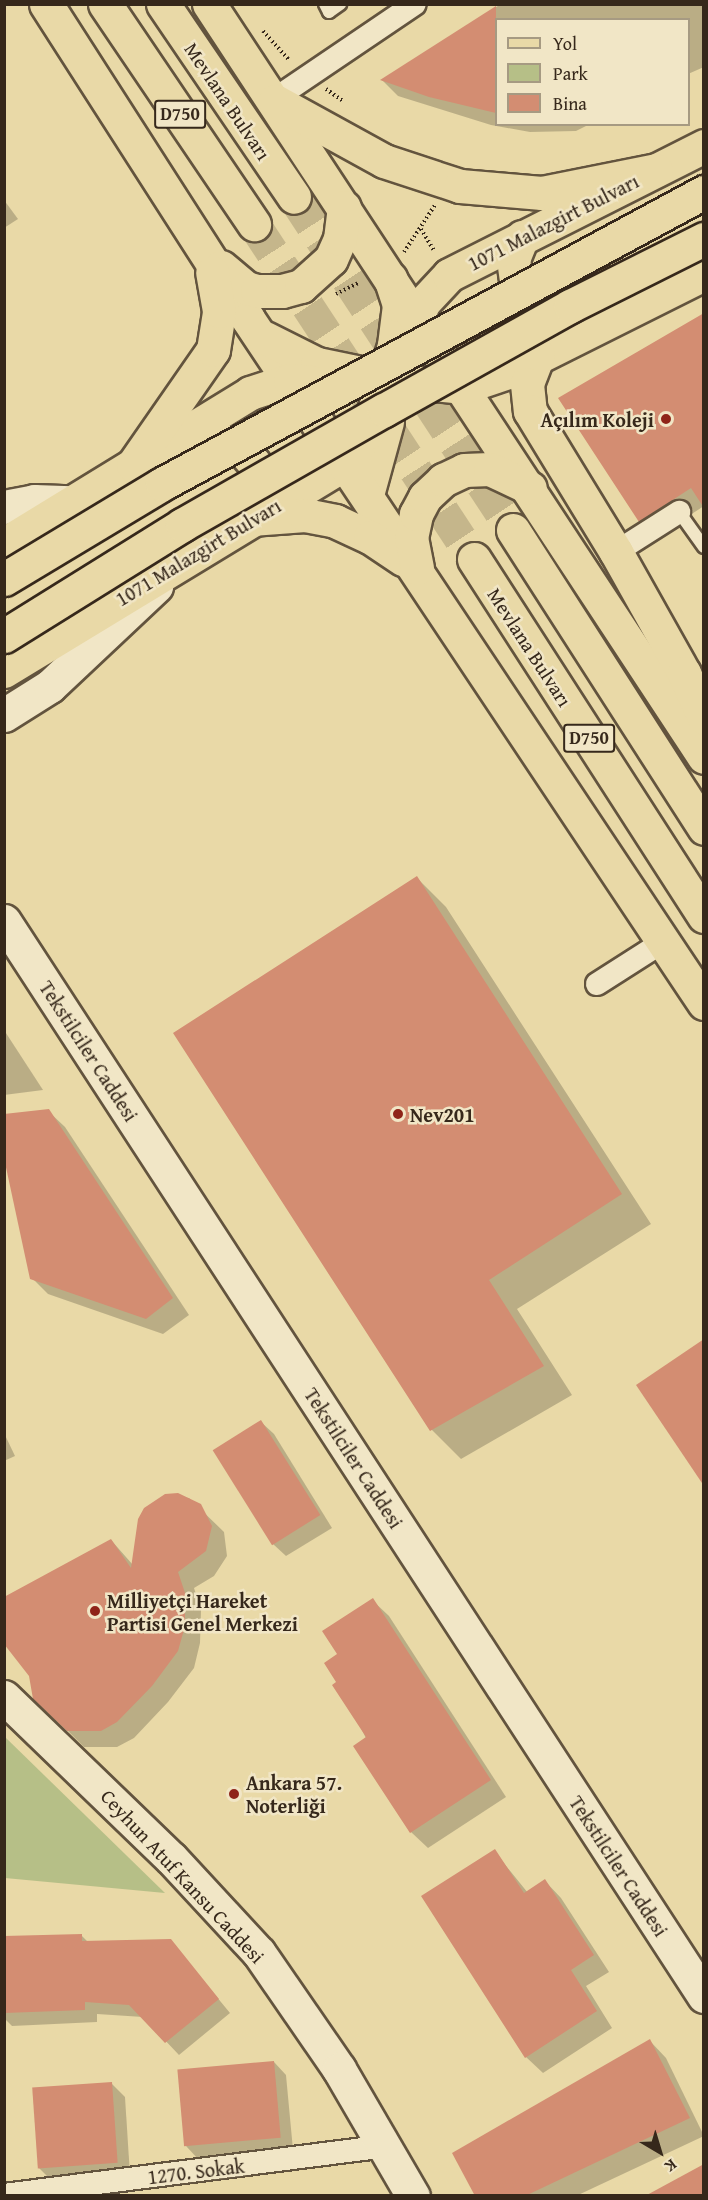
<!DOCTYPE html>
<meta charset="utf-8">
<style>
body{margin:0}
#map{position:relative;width:708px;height:2200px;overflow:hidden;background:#e9d9a7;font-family:"Gentium Book Plus",serif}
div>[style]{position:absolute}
.green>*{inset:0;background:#b6bf87}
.shadow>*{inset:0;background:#0003}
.building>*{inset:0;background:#d38d72;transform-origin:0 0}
.highway-tunnel>*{height:33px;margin-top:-16.5px;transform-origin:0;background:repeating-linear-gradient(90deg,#c5b68b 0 33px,transparent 0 49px)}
.path>*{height:4px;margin-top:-2px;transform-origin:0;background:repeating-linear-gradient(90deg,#36281b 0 1.5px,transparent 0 4.5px)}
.roads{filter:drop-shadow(2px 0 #63543e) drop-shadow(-2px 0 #63543e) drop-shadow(0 2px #63543e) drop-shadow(0 -2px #63543e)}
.lane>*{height:12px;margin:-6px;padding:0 6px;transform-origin:6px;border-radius:6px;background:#f1e6c6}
.street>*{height:22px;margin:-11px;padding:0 11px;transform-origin:11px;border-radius:11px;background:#f1e6c6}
.secondary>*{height:33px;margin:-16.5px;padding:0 16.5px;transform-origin:16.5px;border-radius:16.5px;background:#f1e6c6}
.primary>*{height:33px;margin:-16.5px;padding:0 16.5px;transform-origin:16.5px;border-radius:16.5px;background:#e9d9a7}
.highway>*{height:33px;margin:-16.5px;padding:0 16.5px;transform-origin:16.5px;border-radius:16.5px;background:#e9d9a7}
.bridges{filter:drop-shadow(2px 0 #36281b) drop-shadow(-2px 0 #36281b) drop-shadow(0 2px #36281b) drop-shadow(0 -2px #36281b)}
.primary-bridge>*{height:33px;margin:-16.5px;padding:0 16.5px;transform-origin:16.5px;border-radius:16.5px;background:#e9d9a7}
.dots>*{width:16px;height:16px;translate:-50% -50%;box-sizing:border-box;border:3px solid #f1e6c6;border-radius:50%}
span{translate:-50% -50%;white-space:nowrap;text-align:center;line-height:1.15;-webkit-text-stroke:5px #f1e6c6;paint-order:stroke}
.shield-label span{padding:2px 4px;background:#f1e6c6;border:2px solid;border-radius:4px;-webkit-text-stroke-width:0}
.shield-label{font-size:18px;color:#36281b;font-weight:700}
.street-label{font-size:20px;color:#36281b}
.poi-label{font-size:20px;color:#36281b;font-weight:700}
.right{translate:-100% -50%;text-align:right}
.left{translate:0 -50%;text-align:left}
.frame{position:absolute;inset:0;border:6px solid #36281b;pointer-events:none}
.legend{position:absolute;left:495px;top:18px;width:195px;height:108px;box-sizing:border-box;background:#f1e6c6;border:2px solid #a69a82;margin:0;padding:8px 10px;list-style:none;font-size:18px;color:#36281b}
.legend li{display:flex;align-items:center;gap:12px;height:30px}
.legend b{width:30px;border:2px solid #a69a82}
.north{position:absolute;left:630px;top:2122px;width:60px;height:60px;-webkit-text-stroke:4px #f1e6c6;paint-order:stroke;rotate:142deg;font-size:16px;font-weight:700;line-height:24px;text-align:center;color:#36281b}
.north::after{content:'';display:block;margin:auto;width:21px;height:27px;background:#36281b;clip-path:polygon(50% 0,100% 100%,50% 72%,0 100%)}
</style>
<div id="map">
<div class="green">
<i style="clip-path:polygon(4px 1737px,5px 1737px,165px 1893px,5px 1878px)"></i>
</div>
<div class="shadow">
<i style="clip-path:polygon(501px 4px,704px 4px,704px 67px,688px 74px,688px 20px,496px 20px,496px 124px,590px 124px,576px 131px,530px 132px,491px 125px,398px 96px,382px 80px)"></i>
<i style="clip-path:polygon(4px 200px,18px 219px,4px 228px)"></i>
<i style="clip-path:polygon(704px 315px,704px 506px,656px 537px,640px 521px)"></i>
<i style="clip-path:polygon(417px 878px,446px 907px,651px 1224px,517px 1309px,572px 1395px,461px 1459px,432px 1430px)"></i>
<i style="clip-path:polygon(4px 1030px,43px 1090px,4px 1095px)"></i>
<i style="clip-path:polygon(48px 1111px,65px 1127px,189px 1315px,163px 1334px,48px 1294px,32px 1278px)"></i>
<i style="clip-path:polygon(261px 1422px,274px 1434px,332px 1528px,286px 1556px,273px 1544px)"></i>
<i style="clip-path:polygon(4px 1433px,15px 1456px,4px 1461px)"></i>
<i style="clip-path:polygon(165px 1496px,189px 1498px,224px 1532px,227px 1556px,214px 1576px,194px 1588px,201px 1610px,200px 1643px,194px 1668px,168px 1702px,134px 1738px,117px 1747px,84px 1747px,49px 1712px,111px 1540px,133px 1565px)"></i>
<i style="clip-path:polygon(372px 1600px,389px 1616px,506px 1797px,428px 1848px,411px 1832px,339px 1682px,339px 1655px)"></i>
<i style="clip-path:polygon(494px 1851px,528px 1893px,545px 1881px,561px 1898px,609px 1972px,586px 1986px,612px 2028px,543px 2073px,526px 2057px)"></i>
<i style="clip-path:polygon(81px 1935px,88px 1942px,170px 1940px,230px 2013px,179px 2055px,143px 2017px,97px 2014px,97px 2022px,12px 2026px,4px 2018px,4px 1938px)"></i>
<i style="clip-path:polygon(650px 2041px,666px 2058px,704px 2136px,576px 2196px,477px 2196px)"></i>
<i style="clip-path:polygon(274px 2062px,286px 2075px,293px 2150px,198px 2159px,186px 2146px)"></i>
<i style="clip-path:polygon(112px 2084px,125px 2097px,130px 2175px,52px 2181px,39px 2168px)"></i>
</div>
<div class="building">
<i style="clip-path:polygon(496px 6px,496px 113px,429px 97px,380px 80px)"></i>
<i style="clip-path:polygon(704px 313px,704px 508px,691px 488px,639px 522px,558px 398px)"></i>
<i style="clip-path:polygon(417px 876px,622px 1194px,489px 1280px,544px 1366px,430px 1431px,173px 1033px)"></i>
<i style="clip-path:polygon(49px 1109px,173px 1298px,146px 1319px,30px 1279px,4px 1158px,4px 1114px)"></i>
<i style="clip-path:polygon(704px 1339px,704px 1486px,636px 1385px)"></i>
<i style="left:261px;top:1420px;width:112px;height:57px;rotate:58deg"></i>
<i style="clip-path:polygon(178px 1493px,201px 1504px,212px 1526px,206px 1551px,178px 1572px,185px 1593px,185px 1626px,178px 1651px,152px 1686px,117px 1722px,101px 1731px,67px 1731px,33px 1699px,29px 1676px,4px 1644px,4px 1597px,111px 1539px,131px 1568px,138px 1519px,144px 1508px,165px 1494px)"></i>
<i style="clip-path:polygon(373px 1598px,491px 1780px,410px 1833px,353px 1746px,366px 1737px,332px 1685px,336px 1682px,324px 1663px,337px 1654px,322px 1631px)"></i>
<i style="clip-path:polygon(495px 1849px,524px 1893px,545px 1879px,594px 1955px,571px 1970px,597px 2011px,525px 2058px,421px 1896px)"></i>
<i style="clip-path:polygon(82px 1934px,82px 1941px,171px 1939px,219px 1999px,165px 2043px,129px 2005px,85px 2002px,85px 2010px,4px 2013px,4px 1936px)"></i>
<i style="clip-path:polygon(650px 2039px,690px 2118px,525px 2196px,475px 2196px,452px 2153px)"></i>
<i style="left:274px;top:2061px;width:77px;height:97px;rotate:85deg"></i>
<i style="left:112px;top:2082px;width:81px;height:80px;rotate:86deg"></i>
<i style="clip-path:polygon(704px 2164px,704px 2196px,645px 2196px)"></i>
</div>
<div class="highway-tunnel">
<i style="left:294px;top:197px;width:399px;rotate:56.7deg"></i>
<i style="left:254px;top:224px;width:401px;rotate:56.7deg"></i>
</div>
<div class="path">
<i style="left:263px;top:31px;width:40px;rotate:48deg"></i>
<i style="left:326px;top:89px;width:21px;rotate:35deg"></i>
<i style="left:421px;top:229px;width:26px;rotate:59deg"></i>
<i style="left:404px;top:252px;width:56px;rotate:-56.6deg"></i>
<i style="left:336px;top:294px;width:25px;rotate:-26deg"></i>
</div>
<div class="roads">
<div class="lane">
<i style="left:325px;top:4px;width:9px;rotate:63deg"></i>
<i style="left:329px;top:12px;width:14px;rotate:-36deg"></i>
<i style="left:679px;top:512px;width:43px;rotate:54.5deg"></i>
</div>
<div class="street">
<i style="left:273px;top:100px;width:171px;rotate:-34.1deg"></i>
<i style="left:616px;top:552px;width:75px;rotate:-32.4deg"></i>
<i style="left:597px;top:984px;width:78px;rotate:-32.5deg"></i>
<i style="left:4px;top:2195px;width:387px;rotate:-7.3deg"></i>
</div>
<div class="secondary">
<i style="left:4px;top:507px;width:31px;rotate:-11deg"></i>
<i style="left:34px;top:501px;width:36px;rotate:2deg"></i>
<i style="left:4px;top:715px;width:54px;rotate:-32.2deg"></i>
<i style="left:50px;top:686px;width:146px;rotate:-43.3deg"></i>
<i style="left:4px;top:921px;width:1283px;rotate:56.93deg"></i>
<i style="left:4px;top:1697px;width:232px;rotate:44deg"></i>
<i style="left:171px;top:1858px;width:129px;rotate:47.2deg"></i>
<i style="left:259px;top:1953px;width:141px;rotate:55.4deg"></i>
<i style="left:339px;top:2069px;width:147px;rotate:59.8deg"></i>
</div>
<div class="primary">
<i style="left:522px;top:237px;width:24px;rotate:112deg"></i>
<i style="left:513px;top:259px;width:35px;rotate:82deg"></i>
<i style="left:518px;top:294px;width:27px;rotate:57deg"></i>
<i style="left:533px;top:317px;width:37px;rotate:26deg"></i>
<i style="left:409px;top:343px;width:42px;rotate:-70.7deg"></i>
<i style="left:423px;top:303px;width:38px;rotate:-47deg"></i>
<i style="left:449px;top:275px;width:286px;rotate:-26.8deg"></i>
<i style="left:512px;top:370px;width:215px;rotate:-26.6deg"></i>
<i style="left:210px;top:436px;width:32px;rotate:20deg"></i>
<i style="left:240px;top:447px;width:21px;rotate:49deg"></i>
<i style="left:254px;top:463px;width:23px;rotate:67deg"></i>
<i style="left:263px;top:484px;width:24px;rotate:99deg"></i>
<i style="left:367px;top:495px;width:76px;rotate:-74.7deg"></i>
<i style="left:4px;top:544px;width:289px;rotate:-31.5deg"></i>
<i style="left:4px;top:671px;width:400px;rotate:-31.3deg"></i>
<i style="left:346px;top:463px;width:37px;rotate:-55deg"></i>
<i style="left:367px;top:433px;width:92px;rotate:-72.9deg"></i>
<i style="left:394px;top:345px;width:40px;rotate:-82.9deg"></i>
<i style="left:399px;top:305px;width:28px;rotate:-108deg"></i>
</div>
<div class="highway">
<i style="left:46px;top:4px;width:374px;rotate:57.3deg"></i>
<i style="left:248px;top:319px;width:822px;rotate:56.31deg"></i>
<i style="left:105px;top:4px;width:266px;rotate:55.9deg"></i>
<i style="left:163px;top:4px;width:233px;rotate:55.8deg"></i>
<i style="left:209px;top:4px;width:901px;rotate:56.68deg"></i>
<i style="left:275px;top:101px;width:124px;rotate:28.8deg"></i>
<i style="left:384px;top:161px;width:80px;rotate:18.2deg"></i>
<i style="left:460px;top:186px;width:82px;rotate:4.9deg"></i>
<i style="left:542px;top:193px;width:116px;rotate:-11.4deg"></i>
<i style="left:221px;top:267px;width:33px;rotate:40deg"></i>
<i style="left:246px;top:288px;width:11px;rotate:15deg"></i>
<i style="left:257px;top:291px;width:25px"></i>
<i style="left:282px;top:291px;width:20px;rotate:-15deg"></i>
<i style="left:301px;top:286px;width:40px;rotate:-42deg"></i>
<i style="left:331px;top:259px;width:22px;rotate:-66deg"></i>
<i style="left:340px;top:239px;width:32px;rotate:-83deg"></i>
<i style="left:265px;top:338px;width:58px;rotate:26.6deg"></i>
<i style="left:317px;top:364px;width:85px;rotate:11.6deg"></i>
<i style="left:400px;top:381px;width:64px;rotate:5.4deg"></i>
<i style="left:464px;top:387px;width:46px;rotate:-18.8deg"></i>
<i style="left:538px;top:355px;width:31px;rotate:111deg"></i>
<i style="left:527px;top:384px;width:27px;rotate:84deg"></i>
<i style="left:530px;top:411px;width:165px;rotate:58.6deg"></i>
<i style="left:616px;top:552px;width:139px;rotate:60.7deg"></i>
<i style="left:684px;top:673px;width:49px;rotate:66deg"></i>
<i style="left:250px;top:393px;width:42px;rotate:-18deg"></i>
<i style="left:290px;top:380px;width:21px;rotate:5deg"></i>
<i style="left:133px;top:465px;width:140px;rotate:-55.2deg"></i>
<i style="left:213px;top:350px;width:39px;rotate:-81deg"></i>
<i style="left:219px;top:311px;width:39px;rotate:-100deg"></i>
<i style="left:251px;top:519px;width:54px;rotate:-4.2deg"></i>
<i style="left:305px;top:515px;width:31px;rotate:11deg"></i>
<i style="left:335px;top:521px;width:38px;rotate:25deg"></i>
<i style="left:370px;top:537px;width:40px;rotate:34deg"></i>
<i style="left:513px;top:530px;width:354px;rotate:57.3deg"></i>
<i style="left:474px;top:559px;width:425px;rotate:57.2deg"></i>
<i style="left:417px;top:568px;width:31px;rotate:-101deg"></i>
<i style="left:411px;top:538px;width:25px;rotate:-78deg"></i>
<i style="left:416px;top:514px;width:19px;rotate:-62deg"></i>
<i style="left:425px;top:497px;width:25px;rotate:-43deg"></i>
<i style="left:443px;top:480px;width:23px;rotate:-25deg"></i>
<i style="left:464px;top:470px;width:26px;rotate:-2deg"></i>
<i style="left:490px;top:469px;width:44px;rotate:25.4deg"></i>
</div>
</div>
<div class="bridges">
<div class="primary-bridge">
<i style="left:4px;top:579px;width:184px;rotate:-31deg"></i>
<i style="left:162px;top:484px;width:616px;rotate:-28.31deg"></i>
<i style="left:4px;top:636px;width:210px;rotate:-31.9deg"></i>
<i style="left:182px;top:525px;width:232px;rotate:-29.7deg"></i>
<i style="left:384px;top:410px;width:213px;rotate:-29.2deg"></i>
<i style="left:570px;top:306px;width:150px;rotate:-26.6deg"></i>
</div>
</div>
<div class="dots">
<i style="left:666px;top:419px;background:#8f2418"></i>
<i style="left:398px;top:1114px;background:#8f2418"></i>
<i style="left:95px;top:1611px;background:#8f2418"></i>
<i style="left:234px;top:1794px;background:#8f2418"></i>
</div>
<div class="shield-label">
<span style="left:180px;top:114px">D750</span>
<span style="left:589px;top:738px">D750</span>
</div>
<div class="street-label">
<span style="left:228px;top:101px;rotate:56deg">Mevlana Bulvarı</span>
<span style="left:553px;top:222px;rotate:-27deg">1071 Malazgirt Bulvarı</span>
<span style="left:198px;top:552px;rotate:-31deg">1071 Malazgirt Bulvarı</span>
<span style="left:530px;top:647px;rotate:57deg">Mevlana Bulvarı</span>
<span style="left:89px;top:1051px;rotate:57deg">Tekstilciler Caddesi</span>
<span style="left:354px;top:1458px;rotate:57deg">Tekstilciler Caddesi</span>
<span style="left:619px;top:1866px;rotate:57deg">Tekstilciler Caddesi</span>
<span style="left:183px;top:1876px;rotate:47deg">Ceyhun Atuf Kansu Caddesi</span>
<span style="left:196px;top:2171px;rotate:-7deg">1270. Sokak</span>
</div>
<div class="poi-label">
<span class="right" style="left:654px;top:419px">Açılım Koleji</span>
<span class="left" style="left:410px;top:1114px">Nev201</span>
<span class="left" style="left:107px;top:1612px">Milliyetçi Hareket<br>Partisi Genel Merkezi</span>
<span class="left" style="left:246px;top:1794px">Ankara 57.<br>Noterliği</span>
</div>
<div class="frame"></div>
<ul class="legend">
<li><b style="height:8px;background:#e9d9a7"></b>Yol</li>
<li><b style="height:16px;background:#b6bf87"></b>Park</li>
<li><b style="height:16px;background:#d38d72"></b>Bina</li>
</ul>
<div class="north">K</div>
</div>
